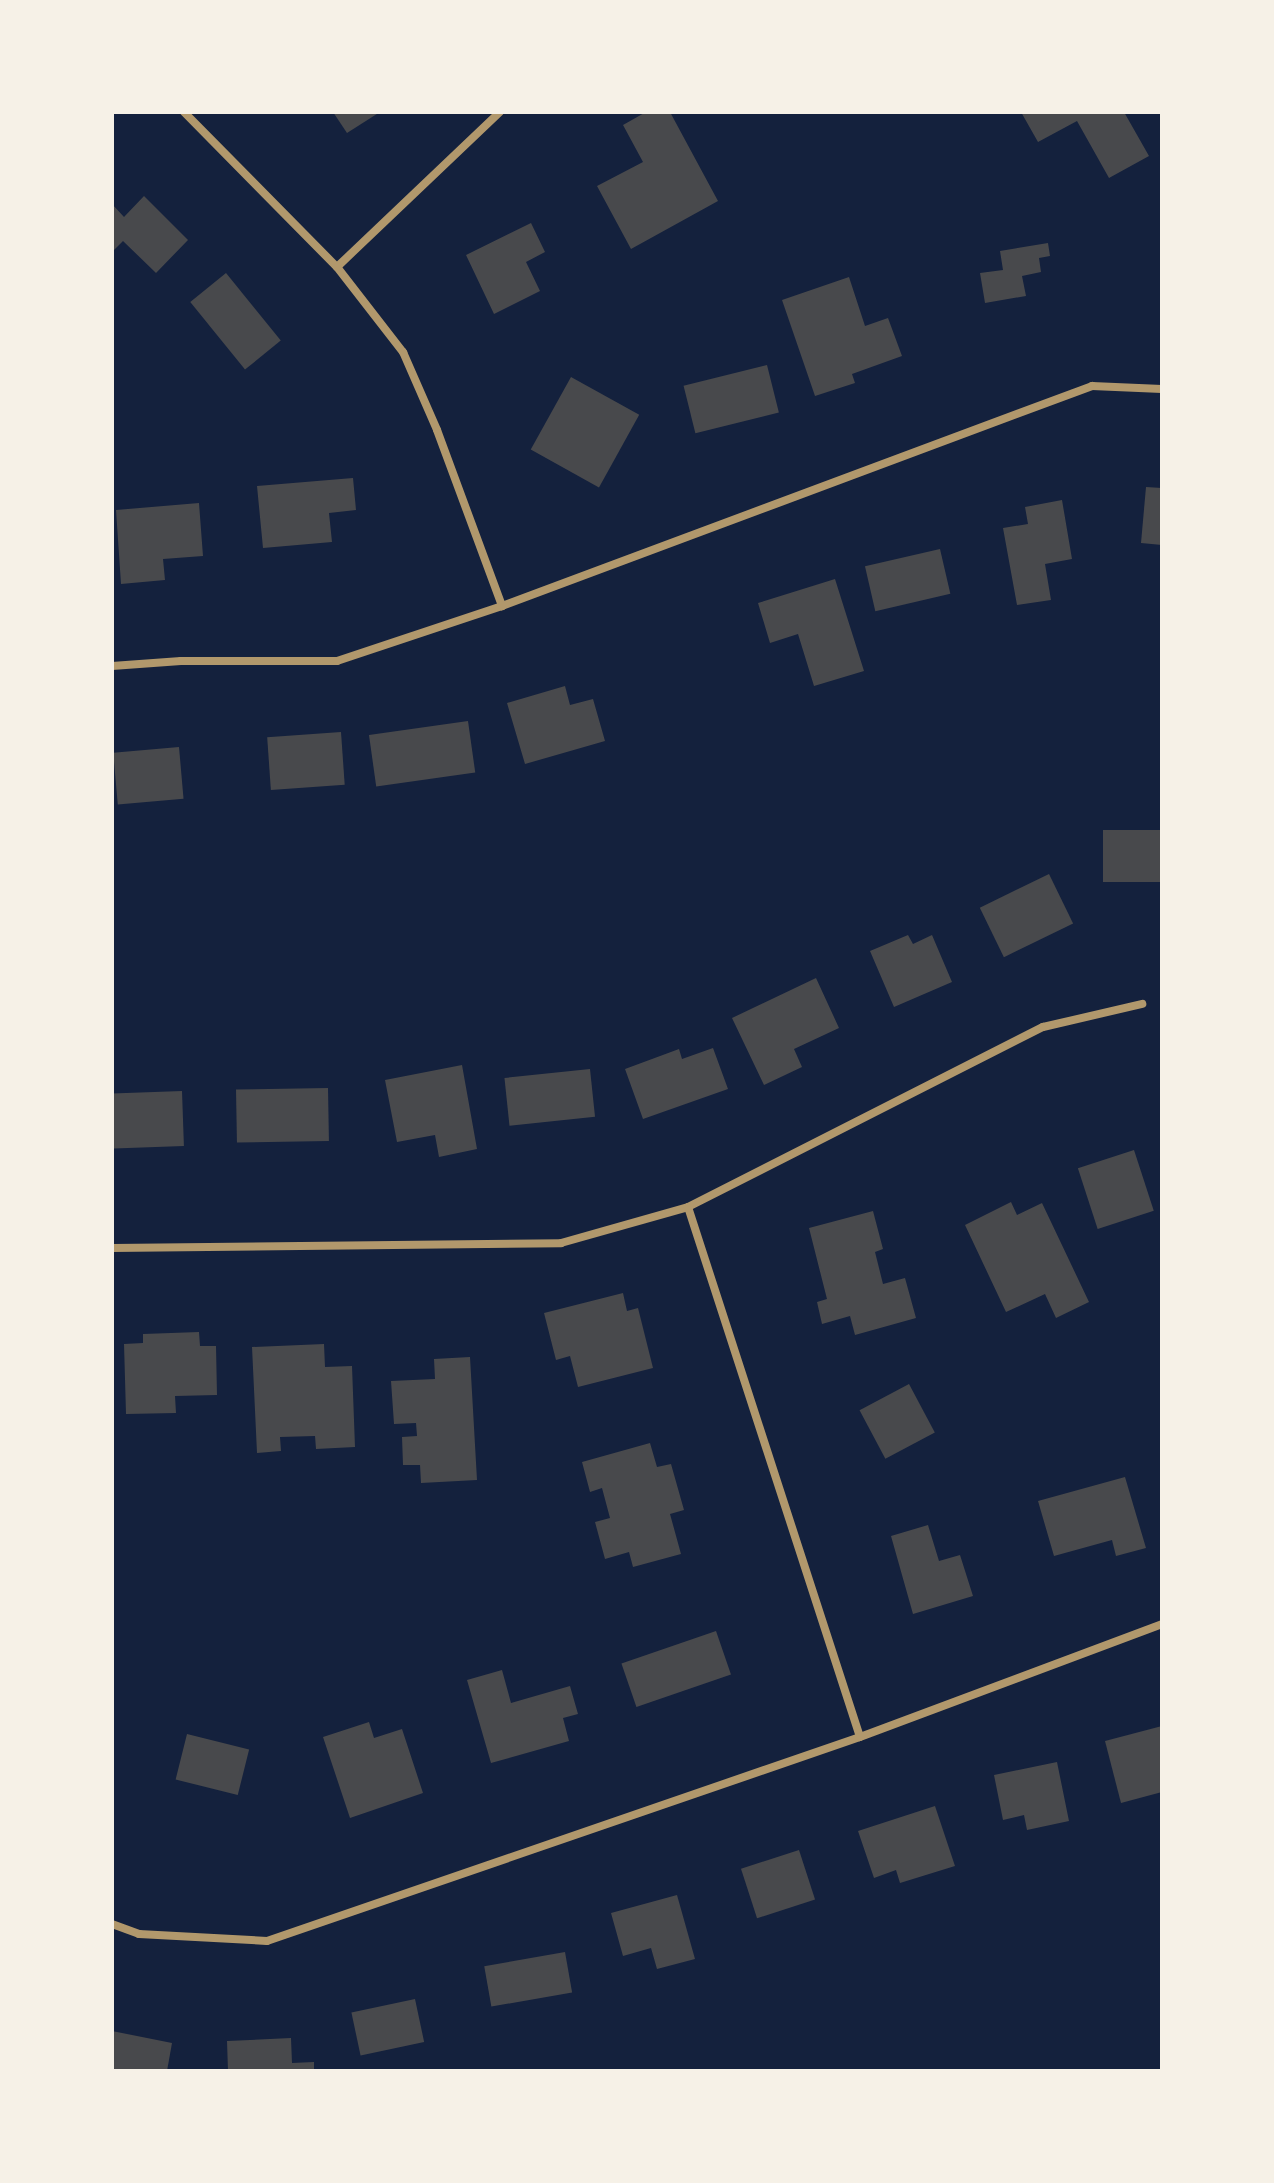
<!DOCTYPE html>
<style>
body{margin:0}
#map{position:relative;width:1274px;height:2183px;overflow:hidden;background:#14213d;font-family:Karla,sans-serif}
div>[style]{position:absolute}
.building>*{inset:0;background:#48494c;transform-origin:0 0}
.minor>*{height:8px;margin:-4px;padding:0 4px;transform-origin:4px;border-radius:4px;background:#b1986c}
span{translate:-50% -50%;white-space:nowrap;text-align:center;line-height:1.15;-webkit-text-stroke:8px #f6f1e7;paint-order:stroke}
.frame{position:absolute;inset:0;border:114px solid #f6f1e7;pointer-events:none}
</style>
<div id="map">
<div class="building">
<i style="clip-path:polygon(333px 112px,380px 112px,347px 133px)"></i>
<i style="clip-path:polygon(646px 112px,670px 112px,718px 201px,631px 249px,597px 186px,643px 162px,623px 125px)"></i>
<i style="clip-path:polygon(1021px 112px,1124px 112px,1149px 156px,1109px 178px,1077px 121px,1038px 142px)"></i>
<i style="clip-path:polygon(144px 196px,188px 240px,156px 273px,123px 241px,112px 252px,112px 204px,124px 217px)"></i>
<i style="clip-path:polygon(531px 223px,545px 252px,526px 262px,540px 291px,494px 314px,466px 255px)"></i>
<i style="clip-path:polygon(1048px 243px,1050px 256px,1039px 258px,1041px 272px,1022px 276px,1026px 296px,985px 303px,980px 273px,1003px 270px,1000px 251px)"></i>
<i style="left:226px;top:273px;width:87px;height:46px;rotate:51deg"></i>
<i style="clip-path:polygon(849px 277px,865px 326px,888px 318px,902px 356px,852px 374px,855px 383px,815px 396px,782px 300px)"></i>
<i style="left:767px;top:365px;width:49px;height:86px;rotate:76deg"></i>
<i style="left:571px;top:377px;width:78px;height:83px;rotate:29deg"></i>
<i style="clip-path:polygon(353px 478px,356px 510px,329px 513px,332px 542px,263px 548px,257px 486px)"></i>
<i style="clip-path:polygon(1146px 487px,1162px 488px,1162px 545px,1141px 543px)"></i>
<i style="clip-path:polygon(1062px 500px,1072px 559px,1045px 564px,1051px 600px,1017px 605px,1003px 528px,1028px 524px,1025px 507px)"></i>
<i style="clip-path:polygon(199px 503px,203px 556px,163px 559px,165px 580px,121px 584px,116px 510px)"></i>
<i style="left:940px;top:549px;width:46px;height:77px;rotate:77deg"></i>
<i style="clip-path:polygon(835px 579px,864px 671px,814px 686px,798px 634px,770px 643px,758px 603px)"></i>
<i style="clip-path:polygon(565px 686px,570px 705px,593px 699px,605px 741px,525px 764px,507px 703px)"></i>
<i style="left:468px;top:721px;width:52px;height:100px;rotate:82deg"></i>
<i style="left:341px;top:732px;width:53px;height:74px;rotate:86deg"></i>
<i style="left:179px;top:747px;width:52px;height:66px;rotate:85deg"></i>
<i style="left:1162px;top:830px;width:52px;height:59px;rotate:90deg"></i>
<i style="left:1049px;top:874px;width:55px;height:77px;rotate:64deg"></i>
<i style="clip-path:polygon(908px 935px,913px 944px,932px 935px,952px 982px,894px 1007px,870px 951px)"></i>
<i style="clip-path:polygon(816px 978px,839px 1028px,794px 1049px,802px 1067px,764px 1085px,732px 1018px)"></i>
<i style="clip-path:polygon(713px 1048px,728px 1089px,643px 1119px,625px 1069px,679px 1049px,682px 1059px)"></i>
<i style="clip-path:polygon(462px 1065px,477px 1149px,439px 1157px,435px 1135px,397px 1142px,385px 1080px)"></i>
<i style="left:590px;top:1069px;width:48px;height:86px;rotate:84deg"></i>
<i style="left:328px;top:1088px;width:53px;height:92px;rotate:89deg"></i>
<i style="left:182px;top:1091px;width:55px;height:70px;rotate:88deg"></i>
<i style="left:1134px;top:1150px;width:64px;height:59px;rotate:72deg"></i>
<i style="clip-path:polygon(1011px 1202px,1017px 1215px,1042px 1203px,1089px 1302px,1056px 1318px,1045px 1294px,1006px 1312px,965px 1225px)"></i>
<i style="clip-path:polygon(873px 1211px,883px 1249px,875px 1252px,883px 1284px,905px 1278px,916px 1318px,855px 1335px,850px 1316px,822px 1324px,817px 1302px,827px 1299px,809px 1228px)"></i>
<i style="clip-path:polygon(623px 1293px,627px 1311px,638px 1308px,653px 1368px,578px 1387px,570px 1356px,556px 1360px,544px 1313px)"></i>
<i style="clip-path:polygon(199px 1332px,200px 1346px,216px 1346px,217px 1395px,175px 1396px,176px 1413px,126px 1414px,124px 1344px,143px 1343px,143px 1334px)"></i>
<i style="clip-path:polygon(324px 1344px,325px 1367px,352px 1366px,355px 1447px,316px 1449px,315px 1436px,280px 1437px,281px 1451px,257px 1453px,252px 1347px)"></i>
<i style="clip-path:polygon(470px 1357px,477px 1480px,421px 1483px,420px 1465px,403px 1465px,402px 1437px,417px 1436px,416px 1423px,394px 1424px,391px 1381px,435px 1379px,434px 1359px)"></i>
<i style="left:909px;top:1384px;width:55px;height:56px;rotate:62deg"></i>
<i style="clip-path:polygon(650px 1443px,657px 1467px,671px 1464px,684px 1510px,670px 1514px,681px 1554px,633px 1567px,629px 1552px,605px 1559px,595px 1522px,610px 1518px,602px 1488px,590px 1492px,582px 1462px)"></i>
<i style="clip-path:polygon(1125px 1477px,1146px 1548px,1116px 1556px,1112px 1540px,1054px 1556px,1038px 1501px)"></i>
<i style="clip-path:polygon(928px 1525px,939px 1561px,960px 1555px,973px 1596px,913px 1614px,891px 1536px)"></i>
<i style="left:716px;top:1631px;width:46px;height:100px;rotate:71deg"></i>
<i style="clip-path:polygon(502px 1670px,511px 1703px,570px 1686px,578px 1714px,563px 1718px,569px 1741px,491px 1763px,467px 1680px)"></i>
<i style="clip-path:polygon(369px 1722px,374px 1738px,402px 1729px,423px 1793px,350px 1818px,323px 1737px)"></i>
<i style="clip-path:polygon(1162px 1726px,1162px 1792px,1121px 1803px,1105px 1741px)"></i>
<i style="left:187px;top:1734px;width:64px;height:47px;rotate:14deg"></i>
<i style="clip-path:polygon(1057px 1762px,1069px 1821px,1027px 1830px,1024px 1815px,1003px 1820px,994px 1775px)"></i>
<i style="clip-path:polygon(935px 1806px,955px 1866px,900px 1883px,896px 1870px,874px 1878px,858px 1831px)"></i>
<i style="left:799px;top:1850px;width:52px;height:61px;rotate:72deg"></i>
<i style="clip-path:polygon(677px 1895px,695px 1959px,657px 1969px,651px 1948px,623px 1956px,611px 1913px)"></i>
<i style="left:565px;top:1952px;width:41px;height:82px;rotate:80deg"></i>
<i style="left:415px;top:1999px;width:44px;height:65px;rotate:78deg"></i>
<i style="clip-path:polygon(112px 2031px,172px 2043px,167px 2071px,112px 2071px)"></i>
<i style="clip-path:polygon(291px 2038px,292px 2063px,314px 2062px,314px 2071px,228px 2071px,227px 2041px)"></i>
</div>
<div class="minor">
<i style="left:184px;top:112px;width:218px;rotate:45.4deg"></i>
<i style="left:337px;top:267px;width:108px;rotate:52.2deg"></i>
<i style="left:403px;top:352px;width:85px;rotate:66.4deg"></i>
<i style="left:437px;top:430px;width:188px;rotate:69.7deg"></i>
<i style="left:337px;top:267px;width:225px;rotate:-43.6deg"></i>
<i style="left:112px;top:666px;width:69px;rotate:-4.1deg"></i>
<i style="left:181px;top:661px;width:156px"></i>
<i style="left:337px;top:661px;width:174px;rotate:-18.4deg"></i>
<i style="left:502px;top:606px;width:630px;rotate:-20.45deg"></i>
<i style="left:1092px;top:386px;width:70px;rotate:2.5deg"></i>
<i style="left:688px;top:1207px;width:557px;rotate:72.02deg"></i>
<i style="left:112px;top:1248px;width:449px;rotate:-0.6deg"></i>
<i style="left:561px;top:1243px;width:132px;rotate:-15.8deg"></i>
<i style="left:688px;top:1207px;width:398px;rotate:-26.9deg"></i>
<i style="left:1043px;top:1027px;width:102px;rotate:-13.1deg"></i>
<i style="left:112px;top:1924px;width:29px;rotate:20deg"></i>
<i style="left:139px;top:1934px;width:128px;rotate:3.1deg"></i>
<i style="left:267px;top:1941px;width:627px;rotate:-18.98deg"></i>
<i style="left:860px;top:1737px;width:322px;rotate:-20.5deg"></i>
</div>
<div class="frame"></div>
</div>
